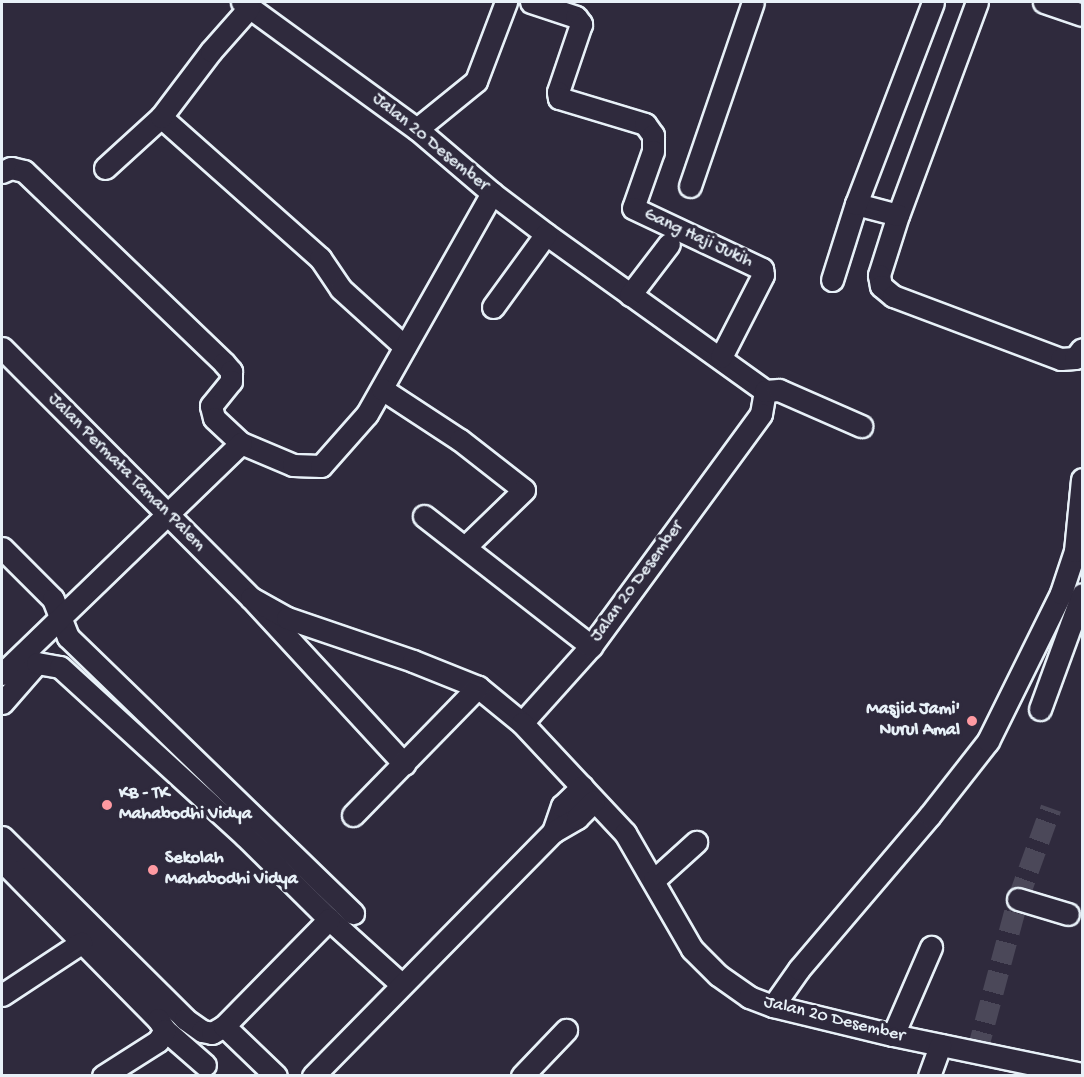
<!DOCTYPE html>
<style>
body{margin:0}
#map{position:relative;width:1084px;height:1077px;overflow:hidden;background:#2f2a3d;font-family:"Gochi Hand",sans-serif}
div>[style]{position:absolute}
.minor-tunnel>*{height:21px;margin-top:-10.5px;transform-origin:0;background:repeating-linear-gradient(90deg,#4b4859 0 21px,transparent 0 31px)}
.roads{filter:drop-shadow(2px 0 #e8f1f8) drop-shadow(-2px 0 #e8f1f8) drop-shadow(0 2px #e8f1f8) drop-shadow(0 -2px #e8f1f8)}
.minor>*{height:21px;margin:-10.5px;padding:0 10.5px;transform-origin:10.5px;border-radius:10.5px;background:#2f2a3d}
.dots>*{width:16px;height:16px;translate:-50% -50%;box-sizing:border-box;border:3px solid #2f2a3d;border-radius:50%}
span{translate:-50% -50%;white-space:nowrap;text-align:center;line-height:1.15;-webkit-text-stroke:6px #2f2a3d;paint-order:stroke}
.street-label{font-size:18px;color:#e8f1f8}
.poi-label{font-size:18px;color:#e8f1f8;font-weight:700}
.right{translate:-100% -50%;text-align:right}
.left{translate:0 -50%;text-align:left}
.frame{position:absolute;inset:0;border:3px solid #e8f1f8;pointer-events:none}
</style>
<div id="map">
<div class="minor-tunnel">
<i style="left:977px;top:1052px;width:158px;rotate:-75deg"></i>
<i style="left:1018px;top:899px;width:97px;rotate:-70.1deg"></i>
</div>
<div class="roads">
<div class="minor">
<i style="left:242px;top:2px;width:216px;rotate:36deg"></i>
<i style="left:417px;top:129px;width:99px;rotate:40.5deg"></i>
<i style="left:492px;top:193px;width:68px;rotate:37.2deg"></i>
<i style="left:546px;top:234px;width:269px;rotate:35.6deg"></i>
<i style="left:765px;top:391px;width:23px;rotate:100deg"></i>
<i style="left:761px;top:414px;width:288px;rotate:126.2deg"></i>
<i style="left:591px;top:646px;width:103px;rotate:131.9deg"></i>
<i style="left:531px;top:2px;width:47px;rotate:18.4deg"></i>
<i style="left:576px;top:17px;width:9px;rotate:54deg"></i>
<i style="left:581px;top:24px;width:72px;rotate:108.7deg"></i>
<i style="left:558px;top:92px;width:6px;rotate:81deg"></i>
<i style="left:559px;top:98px;width:90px;rotate:16.8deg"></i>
<i style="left:645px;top:124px;width:14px;rotate:54deg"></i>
<i style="left:653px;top:135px;width:16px;rotate:90deg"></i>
<i style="left:653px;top:151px;width:60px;rotate:109.3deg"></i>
<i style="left:633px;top:208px;width:143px;rotate:25.3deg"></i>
<i style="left:762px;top:269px;width:6px;rotate:81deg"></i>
<i style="left:763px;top:275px;width:92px;rotate:117.1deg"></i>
<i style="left:977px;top:2px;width:227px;rotate:110.3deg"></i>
<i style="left:898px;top:215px;width:63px;rotate:107.6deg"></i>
<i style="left:879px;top:275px;width:11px;rotate:80deg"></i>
<i style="left:881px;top:286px;width:16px;rotate:40deg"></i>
<i style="left:893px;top:296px;width:179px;rotate:20.6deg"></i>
<i style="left:1061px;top:359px;width:14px;rotate:-4deg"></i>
<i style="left:1075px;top:358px;width:11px;rotate:-52deg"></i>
<i style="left:1044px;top:2px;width:40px;rotate:18.9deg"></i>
<i style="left:161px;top:117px;width:213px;rotate:41.6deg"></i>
<i style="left:320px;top:258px;width:37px;rotate:56deg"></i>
<i style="left:341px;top:289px;width:86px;rotate:42.2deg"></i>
<i style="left:417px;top:129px;width:76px;rotate:-39.1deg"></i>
<i style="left:476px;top:81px;width:85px;rotate:-69.2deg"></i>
<i style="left:105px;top:168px;width:76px;rotate:-42.3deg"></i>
<i style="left:161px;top:117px;width:83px;rotate:-52.9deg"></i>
<i style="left:211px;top:51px;width:57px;rotate:-48.5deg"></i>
<i style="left:2px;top:172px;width:10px;rotate:-24deg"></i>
<i style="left:11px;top:168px;width:13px;rotate:13deg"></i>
<i style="left:24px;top:171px;width:277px;rotate:43.8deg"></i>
<i style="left:224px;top:363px;width:11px;rotate:49deg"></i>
<i style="left:231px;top:371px;width:10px;rotate:90deg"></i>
<i style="left:231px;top:381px;width:32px;rotate:129deg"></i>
<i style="left:211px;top:406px;width:12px;rotate:76deg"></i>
<i style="left:214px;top:418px;width:37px;rotate:43deg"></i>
<i style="left:241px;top:443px;width:56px;rotate:22.9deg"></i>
<i style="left:293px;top:465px;width:28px;rotate:2deg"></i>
<i style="left:321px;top:466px;width:69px;rotate:-48.5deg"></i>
<i style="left:367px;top:414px;width:254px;rotate:-60.5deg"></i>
<i style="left:690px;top:186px;width:194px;rotate:-71.1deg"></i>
<i style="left:856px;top:204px;width:43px;rotate:14.7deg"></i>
<i style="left:832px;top:280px;width:80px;rotate:-72.5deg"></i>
<i style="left:856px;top:204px;width:216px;rotate:-69.1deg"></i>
<i style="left:630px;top:295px;width:64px;rotate:-52.6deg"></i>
<i style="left:493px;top:307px;width:90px;rotate:-54deg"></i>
<i style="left:2px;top:348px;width:353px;rotate:45.1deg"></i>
<i style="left:251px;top:598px;width:226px;rotate:47.3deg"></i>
<i style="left:382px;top:389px;width:93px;rotate:33.2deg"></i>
<i style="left:460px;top:440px;width:81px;rotate:38deg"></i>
<i style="left:524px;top:490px;width:82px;rotate:136deg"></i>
<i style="left:765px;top:391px;width:14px;rotate:-4deg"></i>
<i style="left:779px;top:390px;width:90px;rotate:23.7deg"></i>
<i style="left:424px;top:516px;width:212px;rotate:37.9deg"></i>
<i style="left:2px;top:548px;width:72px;rotate:45deg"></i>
<i style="left:53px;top:599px;width:41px;rotate:68.5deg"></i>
<i style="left:68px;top:637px;width:397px;rotate:44.1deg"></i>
<i style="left:251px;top:598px;width:41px;rotate:29.1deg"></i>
<i style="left:287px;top:618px;width:133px;rotate:18.8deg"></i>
<i style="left:413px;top:661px;width:70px;rotate:21.8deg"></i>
<i style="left:478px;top:687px;width:57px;rotate:39.3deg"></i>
<i style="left:522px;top:723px;width:151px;rotate:46.9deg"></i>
<i style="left:625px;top:833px;width:134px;rotate:60deg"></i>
<i style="left:692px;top:949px;width:37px;rotate:45deg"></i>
<i style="left:718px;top:975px;width:38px;rotate:35deg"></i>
<i style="left:749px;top:997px;width:26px;rotate:21deg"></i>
<i style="left:773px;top:1006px;width:123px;rotate:13.6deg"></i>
<i style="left:893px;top:1035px;width:193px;rotate:11.7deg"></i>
<i style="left:2px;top:674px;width:332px;rotate:-44deg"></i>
<i style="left:2px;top:703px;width:53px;rotate:-48.8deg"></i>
<i style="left:37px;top:663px;width:23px;rotate:10deg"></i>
<i style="left:60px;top:667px;width:251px;rotate:42.4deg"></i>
<i style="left:245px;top:836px;width:118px;rotate:44.7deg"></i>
<i style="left:329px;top:919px;width:97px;rotate:42.1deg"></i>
<i style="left:1040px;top:709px;width:122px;rotate:-69.9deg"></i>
<i style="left:353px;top:815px;width:179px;rotate:-45.7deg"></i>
<i style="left:553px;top:832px;width:28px;rotate:-71deg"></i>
<i style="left:562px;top:806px;width:28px;rotate:-44deg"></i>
<i style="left:2px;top:837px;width:258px;rotate:44.8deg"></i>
<i style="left:185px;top:1019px;width:21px;rotate:35deg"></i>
<i style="left:202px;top:1031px;width:10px;rotate:11deg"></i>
<i style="left:212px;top:1033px;width:14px;rotate:-30deg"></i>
<i style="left:224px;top:1026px;width:150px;rotate:-45.5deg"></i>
<i style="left:2px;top:861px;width:222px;rotate:45.4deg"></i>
<i style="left:158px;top:1019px;width:13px;rotate:58deg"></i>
<i style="left:165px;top:1030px;width:53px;rotate:41.2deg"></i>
<i style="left:654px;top:880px;width:57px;rotate:-42.1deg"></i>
<i style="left:1018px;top:899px;width:52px;rotate:16.7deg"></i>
<i style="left:2px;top:995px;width:95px;rotate:-33.4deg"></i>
<i style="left:773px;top:1006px;width:45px;rotate:-54.9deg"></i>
<i style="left:799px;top:969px;width:202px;rotate:-49.6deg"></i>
<i style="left:930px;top:815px;width:94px;rotate:-51.9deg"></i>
<i style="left:988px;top:741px;width:165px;rotate:-63.7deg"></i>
<i style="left:1061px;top:593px;width:44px;rotate:-71.6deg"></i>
<i style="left:1075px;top:551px;width:72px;rotate:-84.4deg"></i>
<i style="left:224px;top:1026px;width:72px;rotate:43.9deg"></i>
<i style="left:893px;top:1035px;width:96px;rotate:-66.6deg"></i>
<i style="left:103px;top:1076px;width:65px;rotate:-32.5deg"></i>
<i style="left:158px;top:1041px;width:13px;rotate:-58deg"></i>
<i style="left:313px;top:1076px;width:342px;rotate:-45.5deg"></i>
<i style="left:553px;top:832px;width:28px;rotate:-30deg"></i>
<i style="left:577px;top:818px;width:24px;rotate:-45deg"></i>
<i style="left:522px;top:1076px;width:64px;rotate:-46.3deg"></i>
<i style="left:929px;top:1076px;width:33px;rotate:-70deg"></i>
</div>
</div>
<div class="dots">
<i style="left:972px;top:721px;background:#ff9aa2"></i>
<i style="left:107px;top:805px;background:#ff9aa2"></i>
<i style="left:153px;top:870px;background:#ff9aa2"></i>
</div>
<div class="street-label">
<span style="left:430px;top:143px;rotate:39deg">Jalan 20 Desember</span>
<span style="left:698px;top:239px;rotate:25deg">Gang Haji Jukih</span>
<span style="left:126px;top:473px;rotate:45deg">Jalan Permata Taman Palem</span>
<span style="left:638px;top:582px;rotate:-54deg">Jalan 20 Desember</span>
<span style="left:834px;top:1020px;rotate:14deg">Jalan 20 Desember</span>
</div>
<div class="poi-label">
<span class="right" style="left:960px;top:721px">Masjid Jami'<br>Nurul Amal</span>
<span class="left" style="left:119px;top:805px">KB - TK<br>Mahabodhi Vidya</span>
<span class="left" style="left:165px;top:870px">Sekolah<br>Mahabodhi Vidya</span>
</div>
<div class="frame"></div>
</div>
